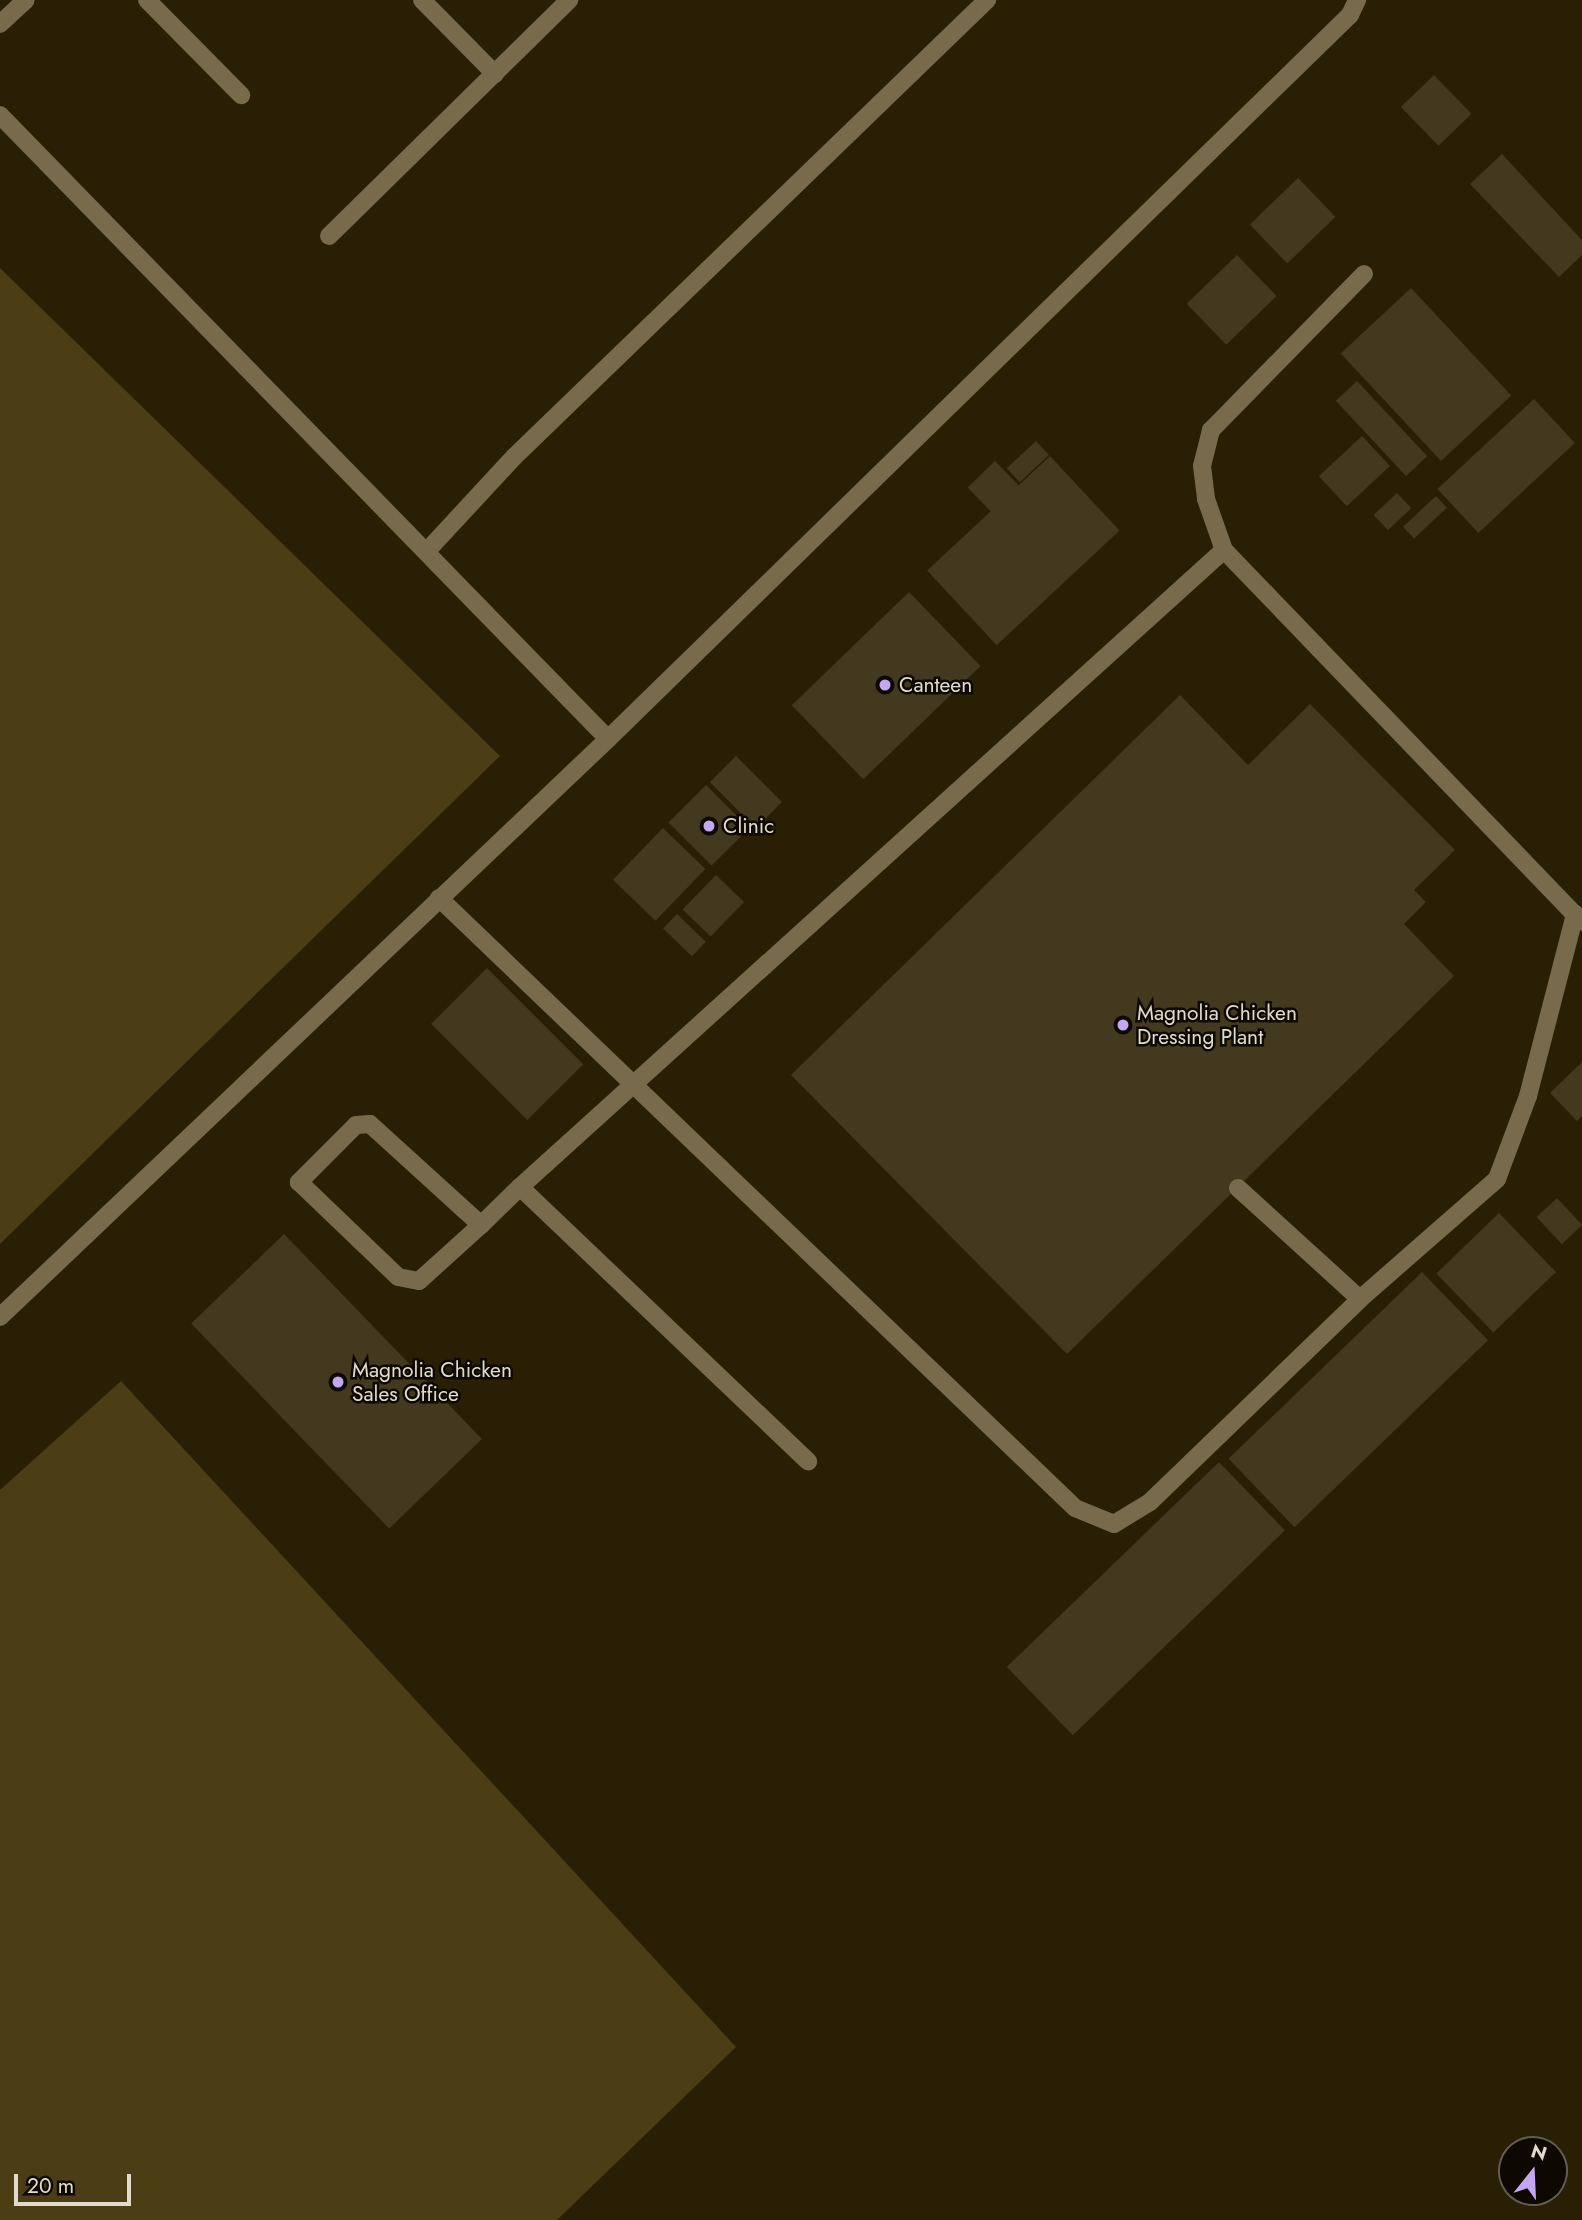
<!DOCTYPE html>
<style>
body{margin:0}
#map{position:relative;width:1582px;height:2220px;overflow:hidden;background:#281f05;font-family:Jost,sans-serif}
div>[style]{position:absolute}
.green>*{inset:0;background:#4b3e14}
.building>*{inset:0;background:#42391e;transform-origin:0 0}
.minor>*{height:18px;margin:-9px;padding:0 9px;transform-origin:9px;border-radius:9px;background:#776b4b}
.dots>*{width:19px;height:19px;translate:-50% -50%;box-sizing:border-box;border:4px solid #0d0902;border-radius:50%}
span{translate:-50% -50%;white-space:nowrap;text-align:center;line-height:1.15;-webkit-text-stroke:5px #0d0902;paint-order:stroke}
.poi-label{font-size:21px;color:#e1dbcc}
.left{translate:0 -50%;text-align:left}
.north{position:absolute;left:1498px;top:2136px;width:70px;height:70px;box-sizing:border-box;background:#0d0902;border:2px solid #625d53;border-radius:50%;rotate:18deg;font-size:19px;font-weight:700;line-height:28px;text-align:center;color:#e1dbcc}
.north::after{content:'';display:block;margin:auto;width:24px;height:32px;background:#c3a7f2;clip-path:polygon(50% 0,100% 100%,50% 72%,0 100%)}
.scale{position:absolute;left:14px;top:2174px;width:117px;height:32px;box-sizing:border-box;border:4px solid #e1dbcc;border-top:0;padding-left:9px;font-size:21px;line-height:24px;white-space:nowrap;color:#e1dbcc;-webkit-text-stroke:5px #0d0902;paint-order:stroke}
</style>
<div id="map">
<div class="green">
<i style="clip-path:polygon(0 268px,500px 756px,0 1244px)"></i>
<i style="clip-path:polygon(121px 1381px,736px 2047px,557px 2220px,0 2220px,0 1490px)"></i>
</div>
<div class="building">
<i style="left:1434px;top:75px;width:54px;height:46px;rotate:46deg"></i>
<i style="clip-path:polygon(1502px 154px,1582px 240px,1582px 255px,1559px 277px,1470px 184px)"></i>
<i style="left:1298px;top:178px;width:54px;height:67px;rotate:46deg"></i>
<i style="left:1237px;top:255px;width:57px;height:70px;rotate:46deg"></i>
<i style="left:1411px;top:288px;width:147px;height:96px;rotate:47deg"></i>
<i style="left:1357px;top:381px;width:103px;height:29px;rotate:47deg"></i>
<i style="left:1534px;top:399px;width:60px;height:132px;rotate:47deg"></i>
<i style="left:1362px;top:436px;width:41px;height:59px;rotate:47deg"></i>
<i style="left:1036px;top:441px;width:19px;height:40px;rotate:47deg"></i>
<i style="left:1050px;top:456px;width:102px;height:168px;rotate:47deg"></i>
<i style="left:995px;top:461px;width:35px;height:38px;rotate:46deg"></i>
<i style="left:1397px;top:493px;width:21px;height:32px;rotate:47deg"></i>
<i style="left:1436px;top:496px;width:16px;height:45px;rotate:47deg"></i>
<i style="left:909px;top:592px;width:103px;height:163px;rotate:46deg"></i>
<i style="clip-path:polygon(1180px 695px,1248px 765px,1310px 704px,1455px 850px,1414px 890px,1426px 902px,1404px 924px,1454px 976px,1067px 1354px,791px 1075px)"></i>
<i style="left:736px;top:756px;width:65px;height:37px;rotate:45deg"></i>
<i style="left:706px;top:785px;width:61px;height:53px;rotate:45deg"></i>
<i style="left:663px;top:828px;width:59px;height:72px;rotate:44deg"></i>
<i style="left:716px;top:875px;width:39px;height:48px;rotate:44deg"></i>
<i style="left:677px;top:914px;width:40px;height:20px;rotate:44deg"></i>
<i style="left:487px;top:968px;width:136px;height:79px;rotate:45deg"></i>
<i style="clip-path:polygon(1582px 1062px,1582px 1116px,1577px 1121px,1550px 1093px)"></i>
<i style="left:1557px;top:1198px;width:37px;height:28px;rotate:47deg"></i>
<i style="left:1499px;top:1213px;width:82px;height:87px;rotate:46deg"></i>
<i style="left:284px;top:1234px;width:285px;height:129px;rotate:46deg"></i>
<i style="left:1422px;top:1272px;width:95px;height:269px;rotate:46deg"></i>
<i style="left:1219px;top:1462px;width:95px;height:295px;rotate:46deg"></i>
</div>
<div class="minor">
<i style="left:147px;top:0;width:134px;rotate:45.3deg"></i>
<i style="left:422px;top:0;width:104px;rotate:45.4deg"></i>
<i style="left:0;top:24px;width:35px;rotate:-43deg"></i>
<i style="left:0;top:115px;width:871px;rotate:45.74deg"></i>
<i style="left:329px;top:236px;width:337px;rotate:-44.5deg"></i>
<i style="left:1364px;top:274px;width:219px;rotate:134.4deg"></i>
<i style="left:1211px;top:430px;width:37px;rotate:104deg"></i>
<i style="left:1202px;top:466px;width:33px;rotate:83deg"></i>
<i style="left:1206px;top:499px;width:54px;rotate:70.6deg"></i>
<i style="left:1224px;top:550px;width:516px;rotate:46.1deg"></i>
<i style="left:426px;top:552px;width:129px;rotate:-47.2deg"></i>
<i style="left:514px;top:457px;width:658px;rotate:-44.01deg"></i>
<i style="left:439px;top:898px;width:881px;rotate:43.8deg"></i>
<i style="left:1075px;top:1508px;width:42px;rotate:22.3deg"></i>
<i style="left:1114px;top:1524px;width:42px;rotate:-31.4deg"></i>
<i style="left:1150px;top:1502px;width:292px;rotate:-44deg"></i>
<i style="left:1360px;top:1299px;width:182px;rotate:-41.2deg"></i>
<i style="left:1497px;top:1179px;width:89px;rotate:-69.5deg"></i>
<i style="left:1528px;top:1096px;width:188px;rotate:-75.5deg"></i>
<i style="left:520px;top:1187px;width:398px;rotate:43.6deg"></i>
<i style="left:1238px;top:1188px;width:165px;rotate:42.3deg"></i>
<i style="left:481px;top:1225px;width:150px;rotate:-137.7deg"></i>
<i style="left:370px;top:1124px;width:14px;rotate:176deg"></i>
<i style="left:356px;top:1125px;width:81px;rotate:135deg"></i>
<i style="left:299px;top:1182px;width:137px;rotate:43.8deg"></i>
<i style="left:398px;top:1277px;width:21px;rotate:11deg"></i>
<i style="left:419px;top:1281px;width:84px;rotate:-42.1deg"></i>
<i style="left:481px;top:1225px;width:54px;rotate:-44.3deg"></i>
<i style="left:520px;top:1187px;width:949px;rotate:-42.14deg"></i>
<i style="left:0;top:1317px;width:839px;rotate:-43.55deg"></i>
<i style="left:608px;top:739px;width:1037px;rotate:-44.3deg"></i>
<i style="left:1350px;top:15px;width:17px;rotate:-65deg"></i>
</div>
<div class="dots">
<i style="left:885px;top:685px;background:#c3a7f2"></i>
<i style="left:709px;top:826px;background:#c3a7f2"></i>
<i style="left:1123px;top:1025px;background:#c3a7f2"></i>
<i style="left:338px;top:1382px;background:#c3a7f2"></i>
</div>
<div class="poi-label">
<span class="left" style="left:899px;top:685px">Canteen</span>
<span class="left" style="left:723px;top:826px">Clinic</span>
<span class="left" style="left:1137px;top:1025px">Magnolia Chicken<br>Dressing Plant</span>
<span class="left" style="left:352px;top:1382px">Magnolia Chicken<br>Sales Office</span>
</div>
<div class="north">N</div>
<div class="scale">20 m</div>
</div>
